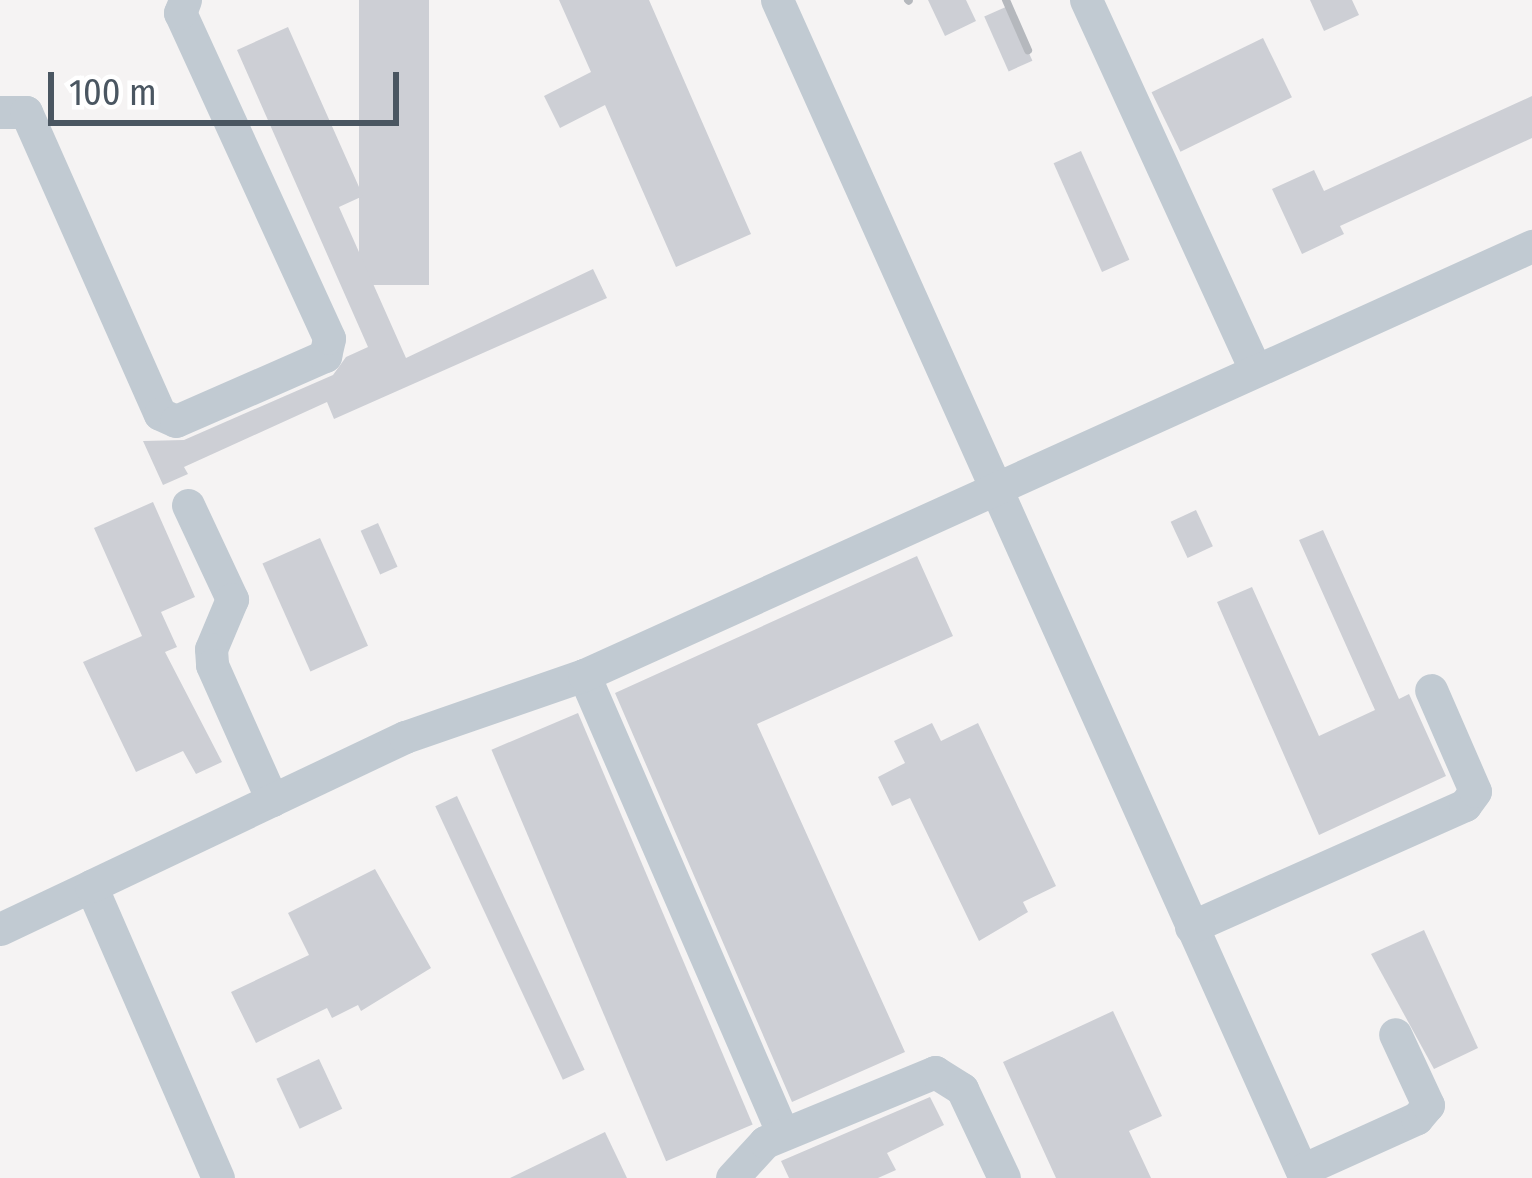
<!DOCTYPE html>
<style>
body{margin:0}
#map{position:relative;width:1532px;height:1178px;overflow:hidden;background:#f5f3f3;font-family:"Fira Sans Condensed",sans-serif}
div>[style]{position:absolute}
.building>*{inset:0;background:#cdcfd5;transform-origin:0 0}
.minor>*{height:33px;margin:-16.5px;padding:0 16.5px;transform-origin:16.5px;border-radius:16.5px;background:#c1cad2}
.rail>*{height:8px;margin:-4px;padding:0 4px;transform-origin:4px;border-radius:4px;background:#b5b8bd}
span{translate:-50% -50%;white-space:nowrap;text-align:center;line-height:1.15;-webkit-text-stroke:9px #fff;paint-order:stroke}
.scale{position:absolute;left:48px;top:72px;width:351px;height:54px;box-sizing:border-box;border:6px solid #4a5661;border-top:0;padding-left:15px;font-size:36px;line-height:42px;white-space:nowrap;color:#4a5661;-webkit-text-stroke:9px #fff;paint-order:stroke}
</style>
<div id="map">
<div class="building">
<i style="left:359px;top:0;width:70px;height:285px"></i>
<i style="clip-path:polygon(559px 0,649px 0,751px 234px,676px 267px,605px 105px,560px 128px,544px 96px,591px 72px)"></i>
<i style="clip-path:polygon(928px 0,966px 0,976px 21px,945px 36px)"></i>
<i style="clip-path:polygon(1310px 0,1352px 0,1359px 15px,1324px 31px)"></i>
<i style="left:1008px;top:6px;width:60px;height:26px;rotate:66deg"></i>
<i style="clip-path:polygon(288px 27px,363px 196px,339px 207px,406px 358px,593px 269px,607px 298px,334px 419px,327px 402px,184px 467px,188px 474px,163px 485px,143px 441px,184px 440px,333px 375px,346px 357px,368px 347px,237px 50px)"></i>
<i style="left:1263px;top:38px;width:66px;height:124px;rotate:64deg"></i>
<i style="clip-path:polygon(1532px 96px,1532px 138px,1340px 226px,1344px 234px,1302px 254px,1272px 189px,1314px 170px,1324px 191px)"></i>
<i style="left:1081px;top:151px;width:119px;height:30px;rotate:66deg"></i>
<i style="clip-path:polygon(153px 502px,195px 597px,161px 612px,177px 647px,165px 652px,222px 762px,196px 774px,183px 751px,136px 772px,83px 662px,142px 636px,94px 528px)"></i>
<i style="left:1196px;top:510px;width:40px;height:28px;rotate:65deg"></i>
<i style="left:378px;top:523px;width:48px;height:19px;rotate:66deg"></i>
<i style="clip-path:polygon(1323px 530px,1399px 699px,1409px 694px,1446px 776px,1319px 835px,1217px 602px,1252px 587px,1319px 736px,1375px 710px,1299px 540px)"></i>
<i style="left:320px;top:538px;width:118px;height:63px;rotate:66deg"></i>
<i style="clip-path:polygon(917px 556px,953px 636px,757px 724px,905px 1052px,792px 1102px,615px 693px)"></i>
<i style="left:578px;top:713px;width:447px;height:94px;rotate:67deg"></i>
<i style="clip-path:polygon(932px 723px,941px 741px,978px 723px,1056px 886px,1023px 902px,1028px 912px,979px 941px,910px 798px,892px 806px,878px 777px,905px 763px,894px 741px)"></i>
<i style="left:457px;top:796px;width:302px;height:24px;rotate:65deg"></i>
<i style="clip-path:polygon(375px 869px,431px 968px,361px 1011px,358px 1005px,332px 1018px,327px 1008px,256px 1043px,231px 992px,309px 955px,288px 913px)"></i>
<i style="clip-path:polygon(1424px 930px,1478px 1048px,1434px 1069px,1371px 954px)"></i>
<i style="clip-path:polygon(1113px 1011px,1162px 1116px,1129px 1131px,1151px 1178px,1056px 1178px,1003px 1062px)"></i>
<i style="left:319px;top:1059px;width:55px;height:47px;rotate:65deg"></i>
<i style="clip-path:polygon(930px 1097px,944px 1125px,887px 1153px,896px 1170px,878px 1178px,789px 1178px,781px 1161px)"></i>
<i style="clip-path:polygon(605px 1132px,627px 1178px,510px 1178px)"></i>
</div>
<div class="minor">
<i style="left:777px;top:0;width:1291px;rotate:65.86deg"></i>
<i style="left:1086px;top:0;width:404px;rotate:65.4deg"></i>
<i style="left:0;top:112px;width:26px"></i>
<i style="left:26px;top:112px;width:330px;rotate:66.1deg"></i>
<i style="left:160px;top:414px;width:17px;rotate:24deg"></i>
<i style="left:176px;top:421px;width:163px;rotate:-23.6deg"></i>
<i style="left:325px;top:356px;width:18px;rotate:-77deg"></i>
<i style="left:329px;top:338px;width:358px;rotate:-114.6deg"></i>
<i style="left:180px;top:13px;width:14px;rotate:-69deg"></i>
<i style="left:188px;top:505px;width:104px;rotate:64.9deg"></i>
<i style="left:232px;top:599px;width:54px;rotate:112.8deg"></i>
<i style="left:211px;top:649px;width:16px;rotate:86deg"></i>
<i style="left:212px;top:665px;width:148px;rotate:66deg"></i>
<i style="left:584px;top:675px;width:500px;rotate:66.56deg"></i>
<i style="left:1191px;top:927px;width:300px;rotate:-24deg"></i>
<i style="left:1465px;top:805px;width:17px;rotate:-54deg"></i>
<i style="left:1475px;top:791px;width:110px;rotate:-113.5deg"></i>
<i style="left:0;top:929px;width:101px;rotate:-25.3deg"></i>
<i style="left:1302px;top:1170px;width:126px;rotate:-24.3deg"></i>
<i style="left:1417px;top:1118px;width:17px;rotate:-50deg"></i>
<i style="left:1428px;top:1105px;width:78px;rotate:-114.9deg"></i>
<i style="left:218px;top:1178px;width:318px;rotate:-113.5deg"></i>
<i style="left:91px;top:886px;width:348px;rotate:-25.4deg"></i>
<i style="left:405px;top:737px;width:189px;rotate:-19.1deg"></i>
<i style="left:584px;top:675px;width:1041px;rotate:-24.35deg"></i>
<i style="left:732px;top:1178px;width:49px;rotate:-47.5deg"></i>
<i style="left:765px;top:1142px;width:184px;rotate:-22.4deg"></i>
<i style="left:935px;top:1072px;width:32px;rotate:32deg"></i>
<i style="left:962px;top:1089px;width:98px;rotate:64.7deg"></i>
</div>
<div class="rail">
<i style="left:908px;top:0;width:1px;rotate:45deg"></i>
<i style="left:1006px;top:0;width:55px;rotate:66.3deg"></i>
</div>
<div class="scale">100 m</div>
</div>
